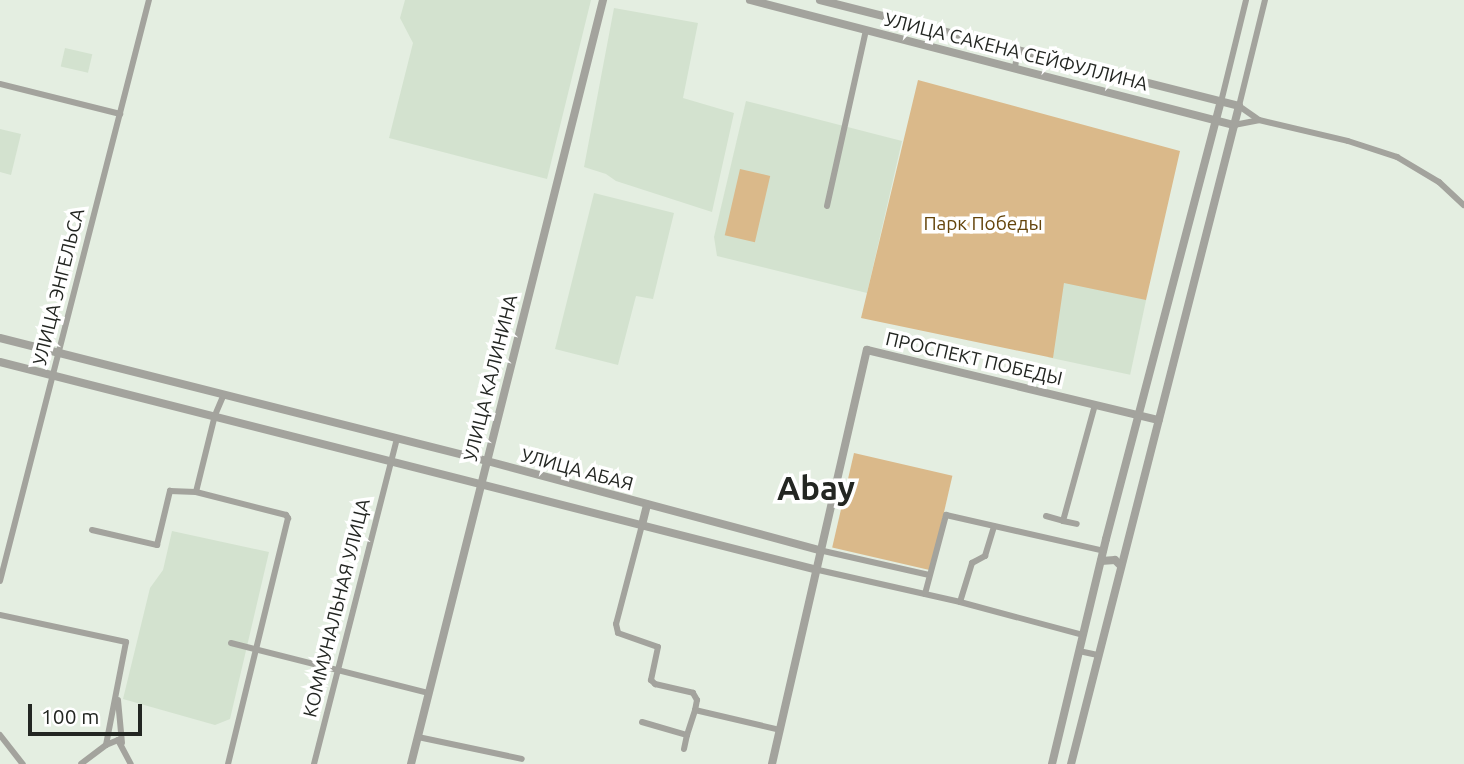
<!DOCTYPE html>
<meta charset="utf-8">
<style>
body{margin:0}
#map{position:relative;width:1464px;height:764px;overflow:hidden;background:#e4eee1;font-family:Ubuntu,sans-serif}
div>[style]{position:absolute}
.built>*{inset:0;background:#d3e2cf;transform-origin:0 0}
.green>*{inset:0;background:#dab98a;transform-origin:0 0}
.minor>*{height:6px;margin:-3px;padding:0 3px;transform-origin:3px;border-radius:3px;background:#a3a39d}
.tertiary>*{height:8px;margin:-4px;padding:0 4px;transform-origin:4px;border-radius:4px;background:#a3a39d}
span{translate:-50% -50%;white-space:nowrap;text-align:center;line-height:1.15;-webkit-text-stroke:7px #fff;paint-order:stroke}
.street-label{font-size:19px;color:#232622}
.park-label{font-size:19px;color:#64440b}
.town-label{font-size:33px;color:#232622;font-weight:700}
.scale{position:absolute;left:28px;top:704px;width:114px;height:32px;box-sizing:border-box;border:4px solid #232622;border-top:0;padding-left:9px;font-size:21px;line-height:24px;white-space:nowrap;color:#232622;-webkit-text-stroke:5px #fff;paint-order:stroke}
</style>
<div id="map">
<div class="built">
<i style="clip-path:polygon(405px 0,591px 0,547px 179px,389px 138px,413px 43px,400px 18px)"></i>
<i style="clip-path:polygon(614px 8px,698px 23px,683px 98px,734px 113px,712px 212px,616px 181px,606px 174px,584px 167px)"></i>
<i style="left:65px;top:48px;width:28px;height:19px;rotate:13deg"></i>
<i style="clip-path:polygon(746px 101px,902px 141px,867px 293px,717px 256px,714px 237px)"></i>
<i style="clip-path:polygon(0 129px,21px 134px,11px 175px,0 172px)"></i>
<i style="clip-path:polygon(594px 193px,674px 213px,653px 299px,636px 296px,618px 365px,555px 349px)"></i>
<i style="left:1064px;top:282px;width:84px;height:77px;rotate:12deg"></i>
<i style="clip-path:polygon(172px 531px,269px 552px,230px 719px,215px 725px,123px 699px,150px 588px,163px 570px)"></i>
</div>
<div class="green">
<i style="clip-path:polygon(918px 80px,1180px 151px,1146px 300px,1064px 283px,1053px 358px,861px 318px)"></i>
<i style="left:740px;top:169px;width:31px;height:68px;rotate:13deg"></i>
<i style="left:854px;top:453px;width:101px;height:97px;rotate:13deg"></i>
</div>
<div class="minor">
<i style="left:1265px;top:0;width:109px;rotate:103.8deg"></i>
<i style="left:1239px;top:106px;width:24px;rotate:35deg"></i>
<i style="left:1259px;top:120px;width:91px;rotate:13.3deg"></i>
<i style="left:1348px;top:141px;width:52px;rotate:18.1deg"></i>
<i style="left:1397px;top:157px;width:49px;rotate:30.8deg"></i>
<i style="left:1439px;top:182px;width:34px;rotate:43deg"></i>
<i style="left:1015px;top:67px;width:17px;rotate:-80deg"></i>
<i style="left:0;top:84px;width:124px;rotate:14deg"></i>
<i style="left:1221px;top:102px;width:105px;rotate:-76.2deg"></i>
<i style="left:1234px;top:125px;width:25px;rotate:-11deg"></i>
<i style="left:827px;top:206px;width:180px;rotate:-77.5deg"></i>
<i style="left:224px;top:394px;width:23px;rotate:113deg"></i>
<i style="left:215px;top:415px;width:79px;rotate:103.9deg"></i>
<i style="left:196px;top:492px;width:93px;rotate:14.3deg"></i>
<i style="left:286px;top:515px;width:4px;rotate:56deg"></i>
<i style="left:288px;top:518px;width:253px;rotate:103.7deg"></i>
<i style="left:1046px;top:516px;width:18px;rotate:16deg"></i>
<i style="left:1063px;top:521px;width:120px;rotate:-74.6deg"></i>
<i style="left:1063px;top:521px;width:14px;rotate:12deg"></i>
<i style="left:642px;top:525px;width:102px;rotate:104.7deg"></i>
<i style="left:616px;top:624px;width:9px;rotate:77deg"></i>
<i style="left:618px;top:633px;width:42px;rotate:19.3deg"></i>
<i style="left:658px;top:647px;width:34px;rotate:102deg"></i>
<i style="left:651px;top:680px;width:6px;rotate:45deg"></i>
<i style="left:655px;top:684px;width:39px;rotate:13deg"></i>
<i style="left:693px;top:693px;width:8px;rotate:60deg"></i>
<i style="left:697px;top:700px;width:10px;rotate:101deg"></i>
<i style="left:695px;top:710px;width:87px;rotate:13.2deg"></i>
<i style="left:92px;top:530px;width:67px;rotate:13deg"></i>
<i style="left:157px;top:545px;width:56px;rotate:-76.5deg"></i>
<i style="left:170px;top:491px;width:26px;rotate:2deg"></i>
<i style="left:819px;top:550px;width:113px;rotate:12.8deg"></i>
<i style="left:814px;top:569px;width:150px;rotate:12.7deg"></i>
<i style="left:960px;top:602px;width:41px;rotate:-72.9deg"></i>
<i style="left:972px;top:563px;width:15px;rotate:-28deg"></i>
<i style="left:985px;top:556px;width:31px;rotate:-73deg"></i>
<i style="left:0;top:581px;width:600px;rotate:-75.62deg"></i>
<i style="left:925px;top:594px;width:82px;rotate:-75.1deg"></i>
<i style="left:946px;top:515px;width:162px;rotate:12.8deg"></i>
<i style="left:960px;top:602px;width:127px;rotate:15deg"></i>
<i style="left:0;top:615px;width:129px;rotate:12.1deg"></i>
<i style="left:126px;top:642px;width:105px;rotate:101deg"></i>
<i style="left:106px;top:745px;width:31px;rotate:143deg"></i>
<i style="left:231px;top:643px;width:203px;rotate:14.2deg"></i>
<i style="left:1079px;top:651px;width:19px;rotate:12deg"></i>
<i style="left:118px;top:700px;width:43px;rotate:84.7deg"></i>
<i style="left:642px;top:722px;width:47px;rotate:16.1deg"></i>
<i style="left:687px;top:735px;width:26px;rotate:-72deg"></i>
<i style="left:0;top:735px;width:37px;rotate:52deg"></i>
<i style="left:418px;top:737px;width:106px;rotate:11.9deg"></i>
<i style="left:106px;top:745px;width:13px;rotate:-23deg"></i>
<i style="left:118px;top:740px;width:27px;rotate:62deg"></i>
<i style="left:684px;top:749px;width:14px;rotate:-78deg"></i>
<i style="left:314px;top:764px;width:336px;rotate:-75.7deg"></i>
</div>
<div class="tertiary">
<i style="left:750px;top:0;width:500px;rotate:14.5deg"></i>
<i style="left:820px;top:0;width:432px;rotate:14.2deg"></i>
<i style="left:1239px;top:106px;width:679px;rotate:104.32deg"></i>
<i style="left:0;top:338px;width:502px;rotate:14.17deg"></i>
<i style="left:487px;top:461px;width:344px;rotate:15deg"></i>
<i style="left:0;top:362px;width:840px;rotate:14.27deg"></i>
<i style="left:642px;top:525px;width:21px;rotate:-76deg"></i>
<i style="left:1101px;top:561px;width:14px;rotate:-4deg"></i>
<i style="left:1115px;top:560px;width:7px;rotate:45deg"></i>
<i style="left:411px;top:764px;width:788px;rotate:-75.89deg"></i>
<i style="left:772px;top:764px;width:425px;rotate:-77.1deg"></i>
<i style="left:867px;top:350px;width:300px;rotate:13.5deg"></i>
<i style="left:1052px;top:764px;width:231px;rotate:-76.5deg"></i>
<i style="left:1106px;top:539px;width:452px;rotate:-75.3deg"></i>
</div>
<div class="street-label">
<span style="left:1016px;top:52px;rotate:14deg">УЛИЦА САКЕНА СЕЙФУЛЛИНА</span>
<span style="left:59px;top:287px;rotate:-76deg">УЛИЦА ЭНГЕЛЬСА</span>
<span style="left:974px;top:359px;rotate:13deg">ПРОСПЕКТ ПОБЕДЫ</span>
<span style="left:491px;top:378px;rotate:-76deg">УЛИЦА КАЛИНИНА</span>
<span style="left:577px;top:470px;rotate:15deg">УЛИЦА АБАЯ</span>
<span style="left:337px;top:608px;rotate:-76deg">КОММУНАЛЬНАЯ УЛИЦА</span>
</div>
<div class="park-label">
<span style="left:983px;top:224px">Парк Победы</span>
</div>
<div class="town-label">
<span style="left:816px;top:488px">Abay</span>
</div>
<div class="scale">100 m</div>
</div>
